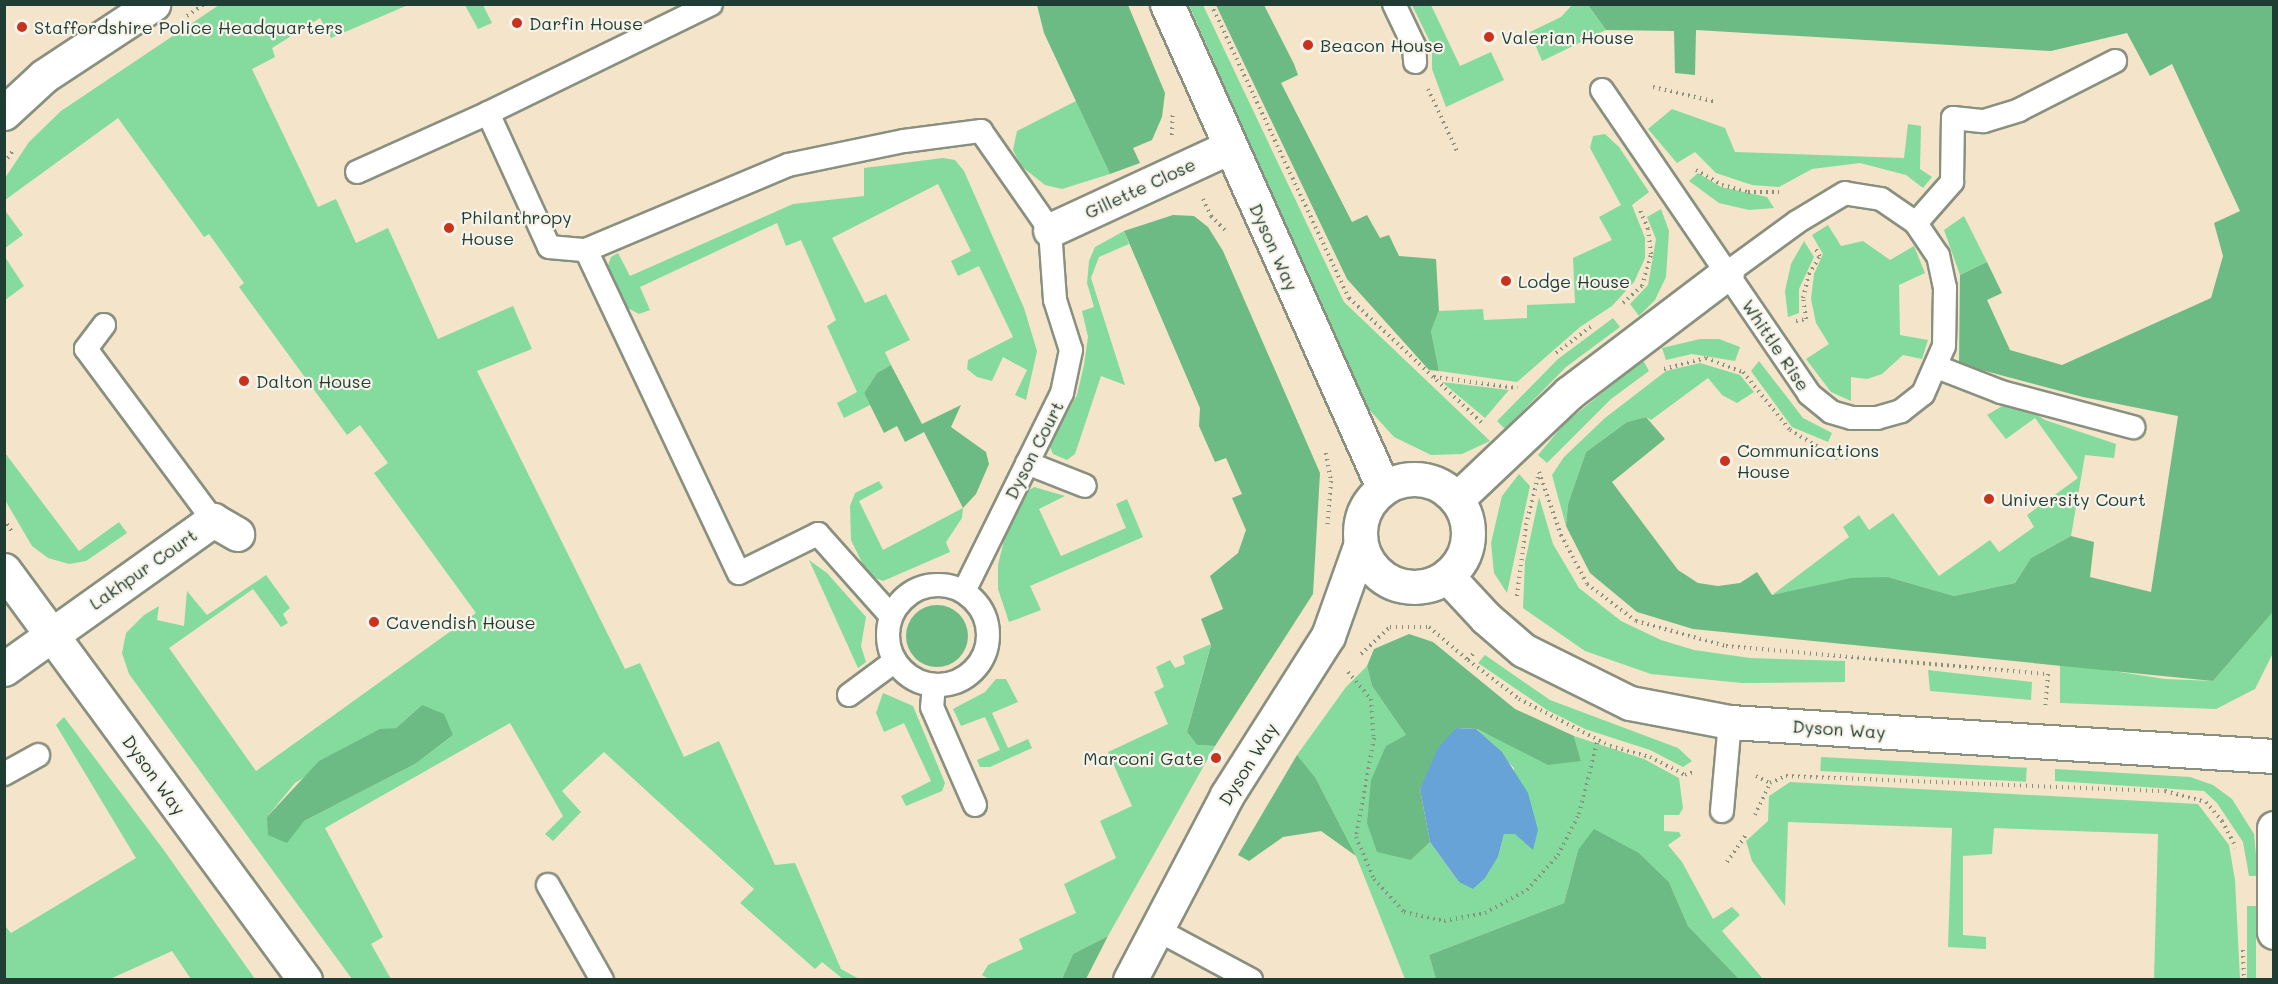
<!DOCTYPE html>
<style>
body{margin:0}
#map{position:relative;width:2278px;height:984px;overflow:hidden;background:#f3e4ca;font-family:Mali,sans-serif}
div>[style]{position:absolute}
.green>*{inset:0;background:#85db9d;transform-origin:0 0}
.forest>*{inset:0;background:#6cbb84}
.round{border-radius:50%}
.water>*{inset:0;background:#68a3d8}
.path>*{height:4px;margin-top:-2px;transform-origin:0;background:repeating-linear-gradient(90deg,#89907f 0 1.5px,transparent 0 6px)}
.roads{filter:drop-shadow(2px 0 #89907f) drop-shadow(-2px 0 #89907f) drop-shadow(0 2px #89907f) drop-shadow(0 -2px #89907f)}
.service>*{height:22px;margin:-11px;padding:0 11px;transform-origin:11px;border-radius:11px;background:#fff}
.service>.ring{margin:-11px;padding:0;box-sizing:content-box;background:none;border:22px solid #fff;border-radius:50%}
.minor>*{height:33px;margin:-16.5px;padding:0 16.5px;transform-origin:16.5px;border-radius:16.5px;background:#fff}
.tertiary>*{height:33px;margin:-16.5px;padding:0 16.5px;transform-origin:16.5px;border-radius:16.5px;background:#fff}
.tertiary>.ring{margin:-16.5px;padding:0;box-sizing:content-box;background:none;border:33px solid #fff;border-radius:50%}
.trunk>*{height:33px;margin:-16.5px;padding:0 16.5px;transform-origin:16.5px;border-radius:16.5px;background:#fff}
.dots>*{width:16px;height:16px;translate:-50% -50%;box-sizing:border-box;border:3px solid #f7f3e8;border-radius:50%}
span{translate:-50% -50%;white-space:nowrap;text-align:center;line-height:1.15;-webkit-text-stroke:4.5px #f7f3e8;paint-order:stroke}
.poi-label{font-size:18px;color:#1f3d34}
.left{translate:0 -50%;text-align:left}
.right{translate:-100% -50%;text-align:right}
.street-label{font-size:18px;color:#1f3d34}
.frame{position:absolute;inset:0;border:6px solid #1f3d34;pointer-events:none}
</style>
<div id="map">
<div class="green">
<i style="clip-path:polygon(1573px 4px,1588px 5px,1606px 30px,1542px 61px,1530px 32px,1561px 17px)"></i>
<i style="clip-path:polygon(evenodd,219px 5px,408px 5px,331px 38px,320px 18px,272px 48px,275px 57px,252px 69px,318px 207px,336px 199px,356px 243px,388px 228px,438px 339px,513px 306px,532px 349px,477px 371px,625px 669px,640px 663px,684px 757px,719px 741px,775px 865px,795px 863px,841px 969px,859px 979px,843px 979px,822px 962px,815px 969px,740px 903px,754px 889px,604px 752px,562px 791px,581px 812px,553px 841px,545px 834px,563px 816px,510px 723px,325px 828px,383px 937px,371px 944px,391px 979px,352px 979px,129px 674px,122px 653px,126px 633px,144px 615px,159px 606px,157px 620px,184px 626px,187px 591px,207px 615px,266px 575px,290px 608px,283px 614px,288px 623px,281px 627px,253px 589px,169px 648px,256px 771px,476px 613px,374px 473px,388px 463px,360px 425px,347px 435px,239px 287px,244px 283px,209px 234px,204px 237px,118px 118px,5px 200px,5px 178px,29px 142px,61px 111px,219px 5px,422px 705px,453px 735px,415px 764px,304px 821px,267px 817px,295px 783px,380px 730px,396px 728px,422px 705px)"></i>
<i style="clip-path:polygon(465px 5px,483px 5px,492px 23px,478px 29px)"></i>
<i style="clip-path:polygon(1189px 5px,1203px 5px,1344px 302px,1490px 441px,1462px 454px,1431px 455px,1394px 437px,1365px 405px)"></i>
<i style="clip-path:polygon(1412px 5px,1431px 5px,1460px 66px,1491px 52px,1504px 80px,1446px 107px,1432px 69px,1432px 46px)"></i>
<i style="clip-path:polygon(1076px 101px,1110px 174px,1062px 189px,1045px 185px,1021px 166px,1013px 150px,1017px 131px)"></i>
<i style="clip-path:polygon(1672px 109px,1725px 128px,1735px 152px,1904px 158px,1908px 124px,1921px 126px,1920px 169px,1932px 177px,1923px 188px,1906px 175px,1860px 163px,1812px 169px,1779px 187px,1752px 185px,1716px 173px,1695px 152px,1677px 163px,1648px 129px)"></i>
<i style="clip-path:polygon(1605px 134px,1619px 147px,1649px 192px,1632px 205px,1645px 238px,1645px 258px,1634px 282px,1612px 306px,1580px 327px,1517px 382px,1439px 371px,1431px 331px,1439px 311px,1483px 309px,1484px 320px,1527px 318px,1527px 305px,1575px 303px,1573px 258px,1612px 240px,1599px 217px,1621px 205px,1590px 148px,1593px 136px)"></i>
<i style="clip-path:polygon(943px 158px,955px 160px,964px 171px,1024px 308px,1037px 351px,1026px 400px,1015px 395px,1027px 370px,1003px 357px,992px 381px,977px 377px,967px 369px,968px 360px,1013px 337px,979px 266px,958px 276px,951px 261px,971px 251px,938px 184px,832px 238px,865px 303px,886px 294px,910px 340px,885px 352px,891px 365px,877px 373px,864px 393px,870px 405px,844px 418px,837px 403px,857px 392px,827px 326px,836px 320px,801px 240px,786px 246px,777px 223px,640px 287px,650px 310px,639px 314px,626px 307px,607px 268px,611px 257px,618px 253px,630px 276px,793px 204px,864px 196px,864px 168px)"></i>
<i style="clip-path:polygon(1698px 173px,1721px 187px,1767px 197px,1774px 208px,1749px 210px,1719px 203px,1689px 181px)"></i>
<i style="clip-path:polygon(4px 209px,23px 235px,5px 248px,4px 248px)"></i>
<i style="clip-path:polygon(1661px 209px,1669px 231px,1666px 277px,1655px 300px,1639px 316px,1630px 304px,1648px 285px,1656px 239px,1647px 217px)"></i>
<i style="clip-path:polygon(1964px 216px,1987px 262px,1960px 275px,1944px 230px)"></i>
<i style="clip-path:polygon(1828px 225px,1841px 246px,1863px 241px,1890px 260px,1914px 246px,1925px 273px,1899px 285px,1900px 335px,1928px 340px,1922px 359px,1903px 355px,1882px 374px,1867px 379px,1851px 377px,1851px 401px,1831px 392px,1806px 359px,1829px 344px,1816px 323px,1811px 299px,1814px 274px,1823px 254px,1812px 235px)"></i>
<i style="clip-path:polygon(1124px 231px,1129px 244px,1099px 257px,1091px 278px,1125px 385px,1101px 376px,1075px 454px,1067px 460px,1053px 454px,1049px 445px,1077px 395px,1084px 365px,1088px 337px,1082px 311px,1094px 307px,1087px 283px,1089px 261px,1095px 247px)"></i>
<i style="clip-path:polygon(1804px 241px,1814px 257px,1799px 289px,1799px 313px,1788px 317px,1785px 291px,1791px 264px)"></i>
<i style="clip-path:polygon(5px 257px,24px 286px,5px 300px,4px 300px)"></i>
<i style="clip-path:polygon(1613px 318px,1620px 327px,1566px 367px,1505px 429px,1497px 421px,1558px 359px)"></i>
<i style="clip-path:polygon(1700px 339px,1719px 339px,1740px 347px,1735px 361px,1692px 354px,1666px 360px,1662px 348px)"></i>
<i style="clip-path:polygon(1643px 360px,1649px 371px,1611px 399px,1547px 463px,1538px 455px,1565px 423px)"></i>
<i style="clip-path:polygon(1759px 361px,1803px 418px,1832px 433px,1828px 442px,1792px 427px,1751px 371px)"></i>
<i style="clip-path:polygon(1700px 363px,1740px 375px,1754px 392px,1737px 403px,1722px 395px,1708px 378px,1651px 420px,1646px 417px,1627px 422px,1586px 452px,1568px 504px,1566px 526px,1552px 475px,1564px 457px,1605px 418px,1666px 371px)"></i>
<i style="clip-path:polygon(1442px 382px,1509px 390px,1485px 418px)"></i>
<i style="clip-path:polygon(2004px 405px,2031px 411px,2045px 420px,2116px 444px,2114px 458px,2085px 455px,2071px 536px,2031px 558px,2015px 583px,1954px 596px,1888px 577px,1772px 595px,1849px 537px,1843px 527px,1859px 515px,1869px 530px,1893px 513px,1939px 576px,1990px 540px,1999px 552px,2034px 527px,2027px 515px,2078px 478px,2035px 418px,2006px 439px,1987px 415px)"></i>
<i style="clip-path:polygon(5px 453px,79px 551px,119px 522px,127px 533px,86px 561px,69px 564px,48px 558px,32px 546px,5px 500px)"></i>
<i style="clip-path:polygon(1519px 474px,1530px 486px,1507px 593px,1494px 573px,1491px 543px,1502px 496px)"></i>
<i style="clip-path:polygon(879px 481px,883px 488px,859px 501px,883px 550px,963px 508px,962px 518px,946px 542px,950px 552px,883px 581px,868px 575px,851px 540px,850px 506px,855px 493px)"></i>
<i style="clip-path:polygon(1034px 487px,1065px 496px,1039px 509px,1061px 556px,1126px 528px,1116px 504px,1127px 499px,1143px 537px,1030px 586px,1041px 610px,1009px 622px,998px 589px,998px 565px,1006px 532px,1026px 492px)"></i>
<i style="clip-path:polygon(1539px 497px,1553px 544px,1579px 588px,1621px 621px,1661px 640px,1694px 650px,1750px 658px,1845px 661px,1845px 682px,1742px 683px,1651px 674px,1585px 651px,1523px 608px,1525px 562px)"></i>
<i style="clip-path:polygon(809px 560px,827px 573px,866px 617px,861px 646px,866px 662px,858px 668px)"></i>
<i style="clip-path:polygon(2273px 612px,2273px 653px,2255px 689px,2216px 709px,2060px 703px,2060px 663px,2165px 679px,2213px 681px)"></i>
<i style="clip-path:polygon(1211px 644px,1187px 732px,1197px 745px,1215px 746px,1108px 936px,1073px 954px,1062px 979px,989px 979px,982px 975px,988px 965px,1023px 949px,1019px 939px,1076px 913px,1064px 884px,1116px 858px,1100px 821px,1132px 806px,1108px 752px,1168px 724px,1154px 692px,1164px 687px,1156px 667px,1170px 660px,1175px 668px,1185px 664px,1183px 656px)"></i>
<i style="clip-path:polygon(1485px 655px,1550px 700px,1678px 748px,1692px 761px,1683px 767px,1650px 750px,1585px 729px,1547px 710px,1478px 663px)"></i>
<i style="clip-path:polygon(1367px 666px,1372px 686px,1406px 735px,1411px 860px,1430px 842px,1459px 882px,1486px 876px,1498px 857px,1504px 834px,1515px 834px,1514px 768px,1476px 729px,1507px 743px,1581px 761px,1574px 736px,1644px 759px,1679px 778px,1683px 808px,1679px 815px,1664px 815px,1664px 831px,1679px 832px,1681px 836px,1668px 845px,1682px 862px,1713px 919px,1732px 907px,1740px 915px,1722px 931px,1763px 979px,1739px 979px,1688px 926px,1669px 882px,1639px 853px,1578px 850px,1564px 903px,1429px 955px,1436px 979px,1405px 979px,1356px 856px,1315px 777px,1297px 755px,1346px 687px)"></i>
<i style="clip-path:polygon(1928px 670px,2032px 682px,2031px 700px,1930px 691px)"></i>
<i style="clip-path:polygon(996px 679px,1006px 679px,1018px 702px,992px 713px,1008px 748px,1028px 739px,1032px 748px,990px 767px,980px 767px,977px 760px,1000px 750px,985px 717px,961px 726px,953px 709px,985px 692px)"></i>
<i style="clip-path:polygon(883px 693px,913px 706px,945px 783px,942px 791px,906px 806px,901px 796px,931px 781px,904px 723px,884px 732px,876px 713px)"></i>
<i style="clip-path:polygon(64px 717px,163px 849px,255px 979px,191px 979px,172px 951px,110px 979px,5px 979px,5px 926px,11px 933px,136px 858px,56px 725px)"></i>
<i style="left:1821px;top:757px;width:206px;height:14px;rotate:3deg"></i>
<i style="clip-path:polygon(2055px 769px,2190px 777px,2213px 785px,2232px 799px,2254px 834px,2258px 876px,2249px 876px,2243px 842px,2217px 803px,2204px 791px,2055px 781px)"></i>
<i style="clip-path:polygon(1790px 782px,2198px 804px,2229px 845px,2235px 880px,2240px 979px,2154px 979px,2158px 834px,1994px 828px,1992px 854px,1963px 856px,1963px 935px,1986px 937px,1986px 949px,1948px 947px,1952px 828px,1788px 822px,1785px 906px,1752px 861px,1746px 841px,1768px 821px,1769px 796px)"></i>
<i style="left:2247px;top:906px;width:9px;height:73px"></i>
</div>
<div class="forest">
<i style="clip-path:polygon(1037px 5px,1128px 5px,1165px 93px,1162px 117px,1152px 140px,1133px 148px,1140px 163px,1110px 174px,1044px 33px)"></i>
<i style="clip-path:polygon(1254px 5px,1264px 5px,1294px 64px,1298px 75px,1281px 83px,1352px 222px,1367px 215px,1380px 238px,1389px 235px,1399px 256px,1436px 259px,1439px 311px,1431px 331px,1439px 371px,1429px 370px,1347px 279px,1216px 5px)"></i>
<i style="clip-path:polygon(1588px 5px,2273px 5px,2273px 612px,2213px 681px,1693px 629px,1637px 612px,1590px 573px,1566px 526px,1568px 504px,1586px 452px,1627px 422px,1646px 417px,1665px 439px,1612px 482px,1678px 570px,1698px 583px,1718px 586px,1740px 583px,1757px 572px,1772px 595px,1851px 578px,1888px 577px,1954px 596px,2015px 583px,2031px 558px,2071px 536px,2094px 542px,2090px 577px,2151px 592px,2178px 416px,2083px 397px,1959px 364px,1960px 275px,1987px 262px,2002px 293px,1987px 300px,2010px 350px,2062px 365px,2211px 298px,2223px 256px,2214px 223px,2240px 211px,2172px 64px,2150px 76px,2127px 33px,2051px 51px,1696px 30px,1695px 75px,1675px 73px,1674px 31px,1606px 30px)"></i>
<i style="clip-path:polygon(1173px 215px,1194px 216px,1208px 227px,1223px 251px,1320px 473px,1313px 594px,1215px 746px,1197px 745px,1187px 732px,1211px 645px,1201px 619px,1223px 609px,1210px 576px,1238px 553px,1246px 530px,1232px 498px,1242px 494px,1226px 458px,1215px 462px,1199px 426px,1200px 408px,1124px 231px)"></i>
<i style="clip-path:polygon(891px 365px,922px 424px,961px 405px,951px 427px,986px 452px,989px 464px,976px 494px,963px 508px,924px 432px,905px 442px,897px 426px,884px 433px,864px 393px,877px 373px)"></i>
<i class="round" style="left:906px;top:605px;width:62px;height:62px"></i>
<i style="clip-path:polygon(1409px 634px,1433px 642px,1515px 709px,1574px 736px,1581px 761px,1548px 765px,1477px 729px,1456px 728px,1420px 789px,1430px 842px,1411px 860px,1377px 852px,1367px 823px,1371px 780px,1386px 746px,1406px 735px,1372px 686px,1367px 666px,1374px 649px)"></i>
<i style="clip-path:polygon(422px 705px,444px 714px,453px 735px,415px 764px,304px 821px,287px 843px,268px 835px,267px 817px,319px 761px,380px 729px,396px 728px)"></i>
<i style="clip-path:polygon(1297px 755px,1315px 777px,1356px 856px,1321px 831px,1283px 837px,1249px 861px,1238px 855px)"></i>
<i style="clip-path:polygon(1594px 829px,1639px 853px,1669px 882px,1688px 926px,1739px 979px,1436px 979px,1429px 955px,1564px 903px,1578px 850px)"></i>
<i style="clip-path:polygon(1108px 936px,1086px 979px,1062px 979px,1073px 954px)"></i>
</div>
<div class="water">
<i style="clip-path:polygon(1456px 728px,1476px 729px,1502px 752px,1528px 793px,1538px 830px,1533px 850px,1515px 834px,1504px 834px,1498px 857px,1485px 878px,1473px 889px,1459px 882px,1430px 842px,1420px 789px,1438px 748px)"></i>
</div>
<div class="path">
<i style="left:1211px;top:4px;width:325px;rotate:64.9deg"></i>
<i style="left:1349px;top:298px;width:184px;rotate:43.2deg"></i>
<i style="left:187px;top:16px;width:21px;rotate:-35deg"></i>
<i style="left:1653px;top:87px;width:65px;rotate:13.4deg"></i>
<i style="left:1428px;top:89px;width:71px;rotate:64.9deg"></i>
<i style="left:1172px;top:135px;width:24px;rotate:-88deg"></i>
<i style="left:4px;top:163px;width:17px;rotate:-54deg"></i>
<i style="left:1696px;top:170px;width:30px;rotate:30deg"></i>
<i style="left:1722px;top:185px;width:27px;rotate:15deg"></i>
<i style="left:1748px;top:192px;width:34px"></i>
<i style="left:1203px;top:199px;width:19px;rotate:65deg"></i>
<i style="left:1211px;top:216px;width:21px;rotate:45deg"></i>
<i style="left:1623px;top:303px;width:25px;rotate:-42deg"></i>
<i style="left:1642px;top:286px;width:33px;rotate:-74deg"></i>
<i style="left:1651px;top:254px;width:25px;rotate:-97deg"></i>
<i style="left:1648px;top:229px;width:21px;rotate:-113deg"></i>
<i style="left:1796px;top:321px;width:10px;rotate:-11deg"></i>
<i style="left:1806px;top:319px;width:21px;rotate:-98deg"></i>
<i style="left:1803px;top:298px;width:25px;rotate:-76deg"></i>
<i style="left:1809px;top:274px;width:21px;rotate:-59deg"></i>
<i style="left:1820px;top:256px;width:9px;rotate:-122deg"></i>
<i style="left:1556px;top:353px;width:46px;rotate:-37.1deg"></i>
<i style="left:1664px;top:369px;width:43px;rotate:-14.7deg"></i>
<i style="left:1706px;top:358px;width:40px;rotate:21deg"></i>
<i style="left:1743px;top:372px;width:75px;rotate:51deg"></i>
<i style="left:1790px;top:430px;width:55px;rotate:30.8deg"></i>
<i style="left:1434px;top:377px;width:84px;rotate:7.5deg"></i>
<i style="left:1326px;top:453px;width:28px;rotate:80deg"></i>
<i style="left:1331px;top:481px;width:48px;rotate:94.8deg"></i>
<i style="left:1539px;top:472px;width:67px;rotate:70.8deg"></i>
<i style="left:1561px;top:535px;width:55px;rotate:62deg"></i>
<i style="left:1587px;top:584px;width:61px;rotate:37.1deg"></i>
<i style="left:1636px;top:621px;width:93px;rotate:15.5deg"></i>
<i style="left:1726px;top:646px;width:323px;rotate:5deg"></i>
<i style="left:2048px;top:674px;width:33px;rotate:95deg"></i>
<i style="left:4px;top:519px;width:17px;rotate:59deg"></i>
<i style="left:1517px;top:596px;width:72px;rotate:-82.8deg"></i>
<i style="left:1526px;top:525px;width:54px;rotate:-76deg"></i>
<i style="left:1361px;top:654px;width:40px;rotate:-43deg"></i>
<i style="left:1390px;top:627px;width:39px"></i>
<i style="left:1429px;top:627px;width:51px;rotate:40.2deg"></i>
<i style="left:1473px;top:654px;width:8px;rotate:130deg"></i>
<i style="left:1468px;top:660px;width:64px;rotate:37.4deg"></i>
<i style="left:1519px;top:699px;width:102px;rotate:27.3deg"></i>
<i style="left:1610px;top:746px;width:41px;rotate:15.4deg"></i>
<i style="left:1650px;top:757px;width:39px;rotate:27deg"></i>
<i style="left:1685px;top:775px;width:9px;rotate:-21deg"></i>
<i style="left:1348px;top:672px;width:35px;rotate:50deg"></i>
<i style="left:1371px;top:699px;width:39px;rotate:86deg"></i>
<i style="left:1374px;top:738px;width:101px;rotate:100.3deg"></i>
<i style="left:1356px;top:837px;width:46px;rotate:66.8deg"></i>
<i style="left:1374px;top:879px;width:45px;rotate:47.7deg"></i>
<i style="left:1404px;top:912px;width:41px;rotate:12.7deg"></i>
<i style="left:1444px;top:921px;width:42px;rotate:-11deg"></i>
<i style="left:1485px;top:913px;width:48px;rotate:-28.7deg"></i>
<i style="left:1527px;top:890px;width:47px;rotate:-48.5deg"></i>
<i style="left:1558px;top:855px;width:46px;rotate:-62.9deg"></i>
<i style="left:1579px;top:814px;width:77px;rotate:-75.8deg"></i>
<i style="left:1756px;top:776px;width:16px;rotate:27deg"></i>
<i style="left:1755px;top:815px;width:35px;rotate:-65deg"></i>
<i style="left:1770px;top:783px;width:17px;rotate:-24deg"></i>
<i style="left:1786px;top:776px;width:379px;rotate:2.3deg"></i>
<i style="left:2165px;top:791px;width:42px;rotate:15deg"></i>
<i style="left:2206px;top:802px;width:25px;rotate:50deg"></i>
<i style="left:2222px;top:821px;width:30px;rotate:62deg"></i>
<i style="left:1727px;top:862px;width:35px;rotate:-55deg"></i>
<i style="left:2243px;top:950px;width:30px;rotate:88deg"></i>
</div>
<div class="roads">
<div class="service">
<i style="left:1394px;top:4px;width:47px;rotate:64.5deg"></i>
<i style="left:1414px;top:46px;width:16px;rotate:86deg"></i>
<i style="left:1602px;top:90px;width:368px;rotate:55.7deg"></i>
<i style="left:1809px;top:394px;width:28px;rotate:39deg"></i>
<i style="left:1831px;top:412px;width:22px;rotate:16deg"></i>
<i style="left:1852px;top:418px;width:25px"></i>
<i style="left:1877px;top:418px;width:25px;rotate:-16deg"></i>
<i style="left:1901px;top:411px;width:28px;rotate:-38deg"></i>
<i style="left:1923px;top:394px;width:52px;rotate:-66.4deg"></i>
<i style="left:1944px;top:346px;width:58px;rotate:-89deg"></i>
<i style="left:1945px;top:288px;width:33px;rotate:-102deg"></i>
<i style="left:1938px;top:256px;width:40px;rotate:-124deg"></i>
<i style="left:1916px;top:223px;width:42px;rotate:-145.6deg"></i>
<i style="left:1881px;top:199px;width:36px;rotate:-171deg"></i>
<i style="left:1845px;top:193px;width:56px;rotate:148.9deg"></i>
<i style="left:1797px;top:222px;width:87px;rotate:143.9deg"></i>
<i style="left:488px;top:113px;width:147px;rotate:65.5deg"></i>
<i style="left:549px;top:247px;width:37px;rotate:5deg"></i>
<i style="left:586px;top:250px;width:219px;rotate:-22.8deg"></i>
<i style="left:788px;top:165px;width:118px;rotate:-11.7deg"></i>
<i style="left:904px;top:141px;width:78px;rotate:-7.4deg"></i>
<i style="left:981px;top:131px;width:121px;rotate:55.1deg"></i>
<i style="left:1050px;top:230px;width:70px;rotate:85.9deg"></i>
<i style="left:1055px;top:300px;width:52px;rotate:72.3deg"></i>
<i style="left:1071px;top:350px;width:44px;rotate:101.8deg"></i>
<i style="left:1062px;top:393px;width:221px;rotate:116.3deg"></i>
<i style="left:357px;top:172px;width:144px;rotate:-24.2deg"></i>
<i style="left:488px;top:113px;width:248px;rotate:-26deg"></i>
<i style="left:1916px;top:223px;width:55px;rotate:-48.7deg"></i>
<i style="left:1952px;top:182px;width:64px;rotate:-89.1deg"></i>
<i style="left:1953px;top:118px;width:31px;rotate:6deg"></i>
<i style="left:1984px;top:121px;width:37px;rotate:-17deg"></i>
<i style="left:2019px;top:110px;width:108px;rotate:-27deg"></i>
<i style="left:586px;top:250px;width:357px;rotate:64.7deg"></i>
<i style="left:739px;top:573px;width:88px;rotate:-26.3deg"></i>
<i style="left:818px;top:534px;width:110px;rotate:48.3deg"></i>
<i style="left:104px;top:325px;width:30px;rotate:127deg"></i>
<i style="left:86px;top:349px;width:213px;rotate:53.4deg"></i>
<i style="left:1937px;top:367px;width:69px;rotate:21.3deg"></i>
<i style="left:2001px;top:392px;width:137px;rotate:14.9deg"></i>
<i style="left:1027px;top:463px;width:62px;rotate:21.6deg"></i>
<i class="ring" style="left:888px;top:585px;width:78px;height:78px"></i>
<i style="left:934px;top:685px;width:22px;rotate:95deg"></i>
<i style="left:932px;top:707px;width:107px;rotate:66.3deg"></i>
<i style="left:849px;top:695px;width:57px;rotate:-36.5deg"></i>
<i style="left:4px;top:774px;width:39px;rotate:-29deg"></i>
<i style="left:1722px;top:811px;width:89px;rotate:-84.9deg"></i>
<i style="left:548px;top:885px;width:109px;rotate:60.4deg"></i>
<i style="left:1156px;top:929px;width:108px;rotate:28.2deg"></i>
</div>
<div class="minor">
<i style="left:1050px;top:230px;width:198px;rotate:-24.8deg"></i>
<i style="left:1457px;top:499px;width:154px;rotate:-43.4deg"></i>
<i style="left:1569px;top:393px;width:198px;rotate:-37.2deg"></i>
<i style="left:4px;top:669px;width:257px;rotate:-35.5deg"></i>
<i style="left:213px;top:520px;width:28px;rotate:30deg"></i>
</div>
<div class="tertiary">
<i style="left:1167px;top:4px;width:529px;rotate:65.91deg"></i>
<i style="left:4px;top:113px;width:54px;rotate:-42.8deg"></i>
<i style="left:44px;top:76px;width:131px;rotate:-33.4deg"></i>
<i class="ring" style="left:1360px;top:479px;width:75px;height:75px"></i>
<i style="left:4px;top:570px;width:509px;rotate:53.72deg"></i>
<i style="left:1447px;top:576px;width:57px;rotate:47.1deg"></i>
<i style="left:1486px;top:618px;width:49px;rotate:40.9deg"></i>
<i style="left:1523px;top:650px;width:119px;rotate:26.4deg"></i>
<i style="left:1630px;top:703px;width:102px;rotate:10.8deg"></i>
<i style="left:1730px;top:722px;width:545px;rotate:3.58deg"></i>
<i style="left:1130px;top:980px;width:209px;rotate:-62.3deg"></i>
<i style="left:1227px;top:795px;width:188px;rotate:-57.6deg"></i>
<i style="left:1328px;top:636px;width:96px;rotate:-70.4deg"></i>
</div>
<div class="trunk">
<i style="left:2274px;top:828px;width:104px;rotate:90deg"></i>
</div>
</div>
<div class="dots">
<i style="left:517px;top:23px;background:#c8321e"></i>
<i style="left:22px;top:27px;background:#c8321e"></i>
<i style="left:1489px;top:37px;background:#c8321e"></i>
<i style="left:1308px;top:45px;background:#c8321e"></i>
<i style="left:449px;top:228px;background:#c8321e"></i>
<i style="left:1506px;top:281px;background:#c8321e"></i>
<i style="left:244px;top:381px;background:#c8321e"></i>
<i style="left:1725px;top:461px;background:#c8321e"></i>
<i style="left:1989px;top:499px;background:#c8321e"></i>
<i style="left:374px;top:622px;background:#c8321e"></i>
<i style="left:1216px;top:758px;background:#c8321e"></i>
</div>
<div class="poi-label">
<span class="left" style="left:529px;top:23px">Darfin House</span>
<span class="left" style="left:34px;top:27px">Staffordshire Police Headquarters</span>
<span class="left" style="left:1501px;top:37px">Valerian House</span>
<span class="left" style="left:1320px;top:45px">Beacon House</span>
<span class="left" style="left:461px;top:228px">Philanthropy<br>House</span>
<span class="left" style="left:1518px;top:281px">Lodge House</span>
<span class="left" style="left:256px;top:381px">Dalton House</span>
<span class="left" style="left:1737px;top:461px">Communications<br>House</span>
<span class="left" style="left:2001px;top:499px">University Court</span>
<span class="left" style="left:386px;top:622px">Cavendish House</span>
<span class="right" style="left:1204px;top:758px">Marconi Gate</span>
</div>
<div class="street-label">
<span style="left:1140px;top:188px;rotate:-25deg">Gillette Close</span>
<span style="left:1274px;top:247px;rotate:66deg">Dyson Way</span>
<span style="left:1776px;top:345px;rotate:56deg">Whittle Rise</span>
<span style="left:1034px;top:450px;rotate:-63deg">Dyson Court</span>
<span style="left:143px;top:569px;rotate:-35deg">Lakhpur Court</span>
<span style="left:1839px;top:729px;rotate:4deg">Dyson Way</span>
<span style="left:1248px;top:764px;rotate:-58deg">Dyson Way</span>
<span style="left:154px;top:775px;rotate:54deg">Dyson Way</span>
</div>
<div class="frame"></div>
</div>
